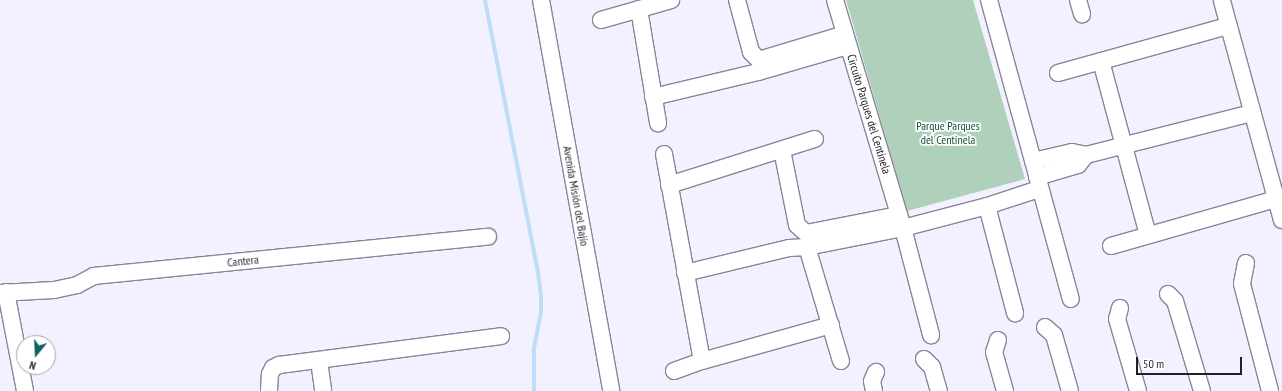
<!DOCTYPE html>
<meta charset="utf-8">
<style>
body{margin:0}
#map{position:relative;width:1282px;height:391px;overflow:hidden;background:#f3f0ff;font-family:"PT Sans Narrow",sans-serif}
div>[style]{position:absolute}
.green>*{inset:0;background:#afd1bc}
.stream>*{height:4px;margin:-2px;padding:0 2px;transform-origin:2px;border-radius:2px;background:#beddf8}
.roads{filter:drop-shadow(1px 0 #89849a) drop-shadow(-1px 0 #89849a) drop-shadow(0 1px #89849a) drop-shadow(0 -1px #89849a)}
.minor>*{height:16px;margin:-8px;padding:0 8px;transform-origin:8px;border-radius:8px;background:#fff}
span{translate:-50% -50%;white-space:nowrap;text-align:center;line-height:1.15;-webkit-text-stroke:3.5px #fff;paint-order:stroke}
.street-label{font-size:12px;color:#211f28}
.park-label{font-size:12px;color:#115034}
.north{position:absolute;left:16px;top:335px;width:40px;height:40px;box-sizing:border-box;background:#fff;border:1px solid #a6a5a9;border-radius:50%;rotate:198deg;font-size:11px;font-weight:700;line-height:16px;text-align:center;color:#211f28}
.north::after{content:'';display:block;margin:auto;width:14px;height:18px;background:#116260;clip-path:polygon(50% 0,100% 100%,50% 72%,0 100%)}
.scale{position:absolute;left:1136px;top:357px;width:106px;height:18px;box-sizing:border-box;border:2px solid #211f28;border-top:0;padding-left:5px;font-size:12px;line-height:14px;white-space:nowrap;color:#211f28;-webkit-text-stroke:3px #fff;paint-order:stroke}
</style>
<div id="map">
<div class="green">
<i style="clip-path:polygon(846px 0,973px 0,1025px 179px,907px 211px)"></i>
</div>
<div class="stream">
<i style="left:485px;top:0;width:277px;rotate:79deg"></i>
<i style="left:538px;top:272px;width:25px;rotate:83deg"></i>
<i style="left:541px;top:297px;width:15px;rotate:90deg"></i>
<i style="left:541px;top:312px;width:38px;rotate:101deg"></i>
<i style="left:534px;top:349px;width:42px;rotate:90deg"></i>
</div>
<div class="roads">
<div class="minor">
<i style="left:541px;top:0;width:397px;rotate:79.8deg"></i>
<i style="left:737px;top:0;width:54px;rotate:74.9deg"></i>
<i style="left:751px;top:52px;width:11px;rotate:45deg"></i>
<i style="left:759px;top:60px;width:90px;rotate:-16.8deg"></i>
<i style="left:835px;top:0;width:238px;rotate:73.4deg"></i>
<i style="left:903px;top:228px;width:111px;rotate:75.3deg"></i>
<i style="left:989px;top:0;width:310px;rotate:74.7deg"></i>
<i style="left:1078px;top:0;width:15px;rotate:74deg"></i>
<i style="left:1222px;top:1px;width:227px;rotate:74.7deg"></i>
<i style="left:639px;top:9px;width:116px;rotate:80.5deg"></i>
<i style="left:601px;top:20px;width:73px;rotate:-15.9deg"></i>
<i style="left:1101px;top:61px;width:180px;rotate:74.9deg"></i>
<i style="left:1058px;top:73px;width:175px;rotate:-15.5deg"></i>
<i style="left:653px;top:97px;width:108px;rotate:-13.4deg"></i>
<i style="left:758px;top:72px;width:94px;rotate:-16.1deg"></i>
<i style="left:782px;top:150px;width:76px;rotate:78.7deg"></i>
<i style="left:797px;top:225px;width:12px;rotate:42deg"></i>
<i style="left:806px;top:233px;width:95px;rotate:-11deg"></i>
<i style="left:664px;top:154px;width:210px;rotate:79.6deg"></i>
<i style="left:1033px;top:161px;width:40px;rotate:-13deg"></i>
<i style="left:1072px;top:152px;width:14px;rotate:12deg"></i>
<i style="left:1086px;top:155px;width:171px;rotate:-14.2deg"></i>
<i style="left:1037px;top:177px;width:43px;rotate:-16.3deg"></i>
<i style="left:1078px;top:165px;width:13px;rotate:-51deg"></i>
<i style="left:669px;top:185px;width:153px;rotate:-17.5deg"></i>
<i style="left:987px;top:206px;width:111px;rotate:75.3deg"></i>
<i style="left:1111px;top:246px;width:172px;rotate:-15.9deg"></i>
<i style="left:807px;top:247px;width:119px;rotate:73.4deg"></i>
<i style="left:1246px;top:263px;width:21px;rotate:101deg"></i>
<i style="left:1242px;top:284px;width:111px;rotate:75.3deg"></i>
<i style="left:685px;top:273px;width:107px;rotate:-13.5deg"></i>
<i style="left:789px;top:248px;width:18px;rotate:-3deg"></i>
<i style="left:807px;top:247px;width:98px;rotate:-11.2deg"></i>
<i style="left:903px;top:228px;width:87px;rotate:-14.7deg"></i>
<i style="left:987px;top:206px;width:55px;rotate:-18.1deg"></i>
<i style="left:6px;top:292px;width:101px;rotate:79.1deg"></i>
<i style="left:0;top:293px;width:54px;rotate:-3.2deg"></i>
<i style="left:54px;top:290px;width:24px;rotate:-12deg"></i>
<i style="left:77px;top:285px;width:19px;rotate:-28deg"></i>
<i style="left:94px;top:276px;width:396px;rotate:-5.7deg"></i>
<i style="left:1168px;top:294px;width:10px;rotate:45deg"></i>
<i style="left:1175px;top:301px;width:94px;rotate:73.3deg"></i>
<i style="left:1120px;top:308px;width:11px;rotate:105deg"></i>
<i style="left:1117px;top:319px;width:75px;rotate:73.7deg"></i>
<i style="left:1045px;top:327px;width:12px;rotate:42deg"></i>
<i style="left:1054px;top:335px;width:58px;rotate:74.1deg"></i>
<i style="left:998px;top:340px;width:13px;rotate:108deg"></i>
<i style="left:994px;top:352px;width:41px;rotate:74.2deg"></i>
<i style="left:924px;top:359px;width:11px;rotate:45deg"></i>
<i style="left:932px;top:367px;width:25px;rotate:74deg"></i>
<i style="left:319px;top:361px;width:30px;rotate:82deg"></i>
<i style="left:674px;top:371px;width:30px;rotate:-20deg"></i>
<i style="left:702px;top:361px;width:134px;rotate:-15.6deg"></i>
<i style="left:269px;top:391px;width:17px;rotate:-87deg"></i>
<i style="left:270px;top:374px;width:7px;rotate:-63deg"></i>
<i style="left:273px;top:368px;width:7px;rotate:-27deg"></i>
<i style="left:279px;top:365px;width:224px;rotate:-7.4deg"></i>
<i style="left:874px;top:391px;width:10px;rotate:-101deg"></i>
<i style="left:872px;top:381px;width:10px;rotate:-66deg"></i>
</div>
</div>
<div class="street-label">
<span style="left:869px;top:114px;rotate:73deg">Circuito Parques del Centinela</span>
<span style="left:576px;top:196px;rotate:80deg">Avenida Misión del Bajío</span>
<span style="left:243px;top:261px;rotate:-6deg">Cantera</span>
</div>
<div class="park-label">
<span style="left:948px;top:133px">Parque Parques<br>del Centinela</span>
</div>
<div class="north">N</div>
<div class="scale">50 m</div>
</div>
